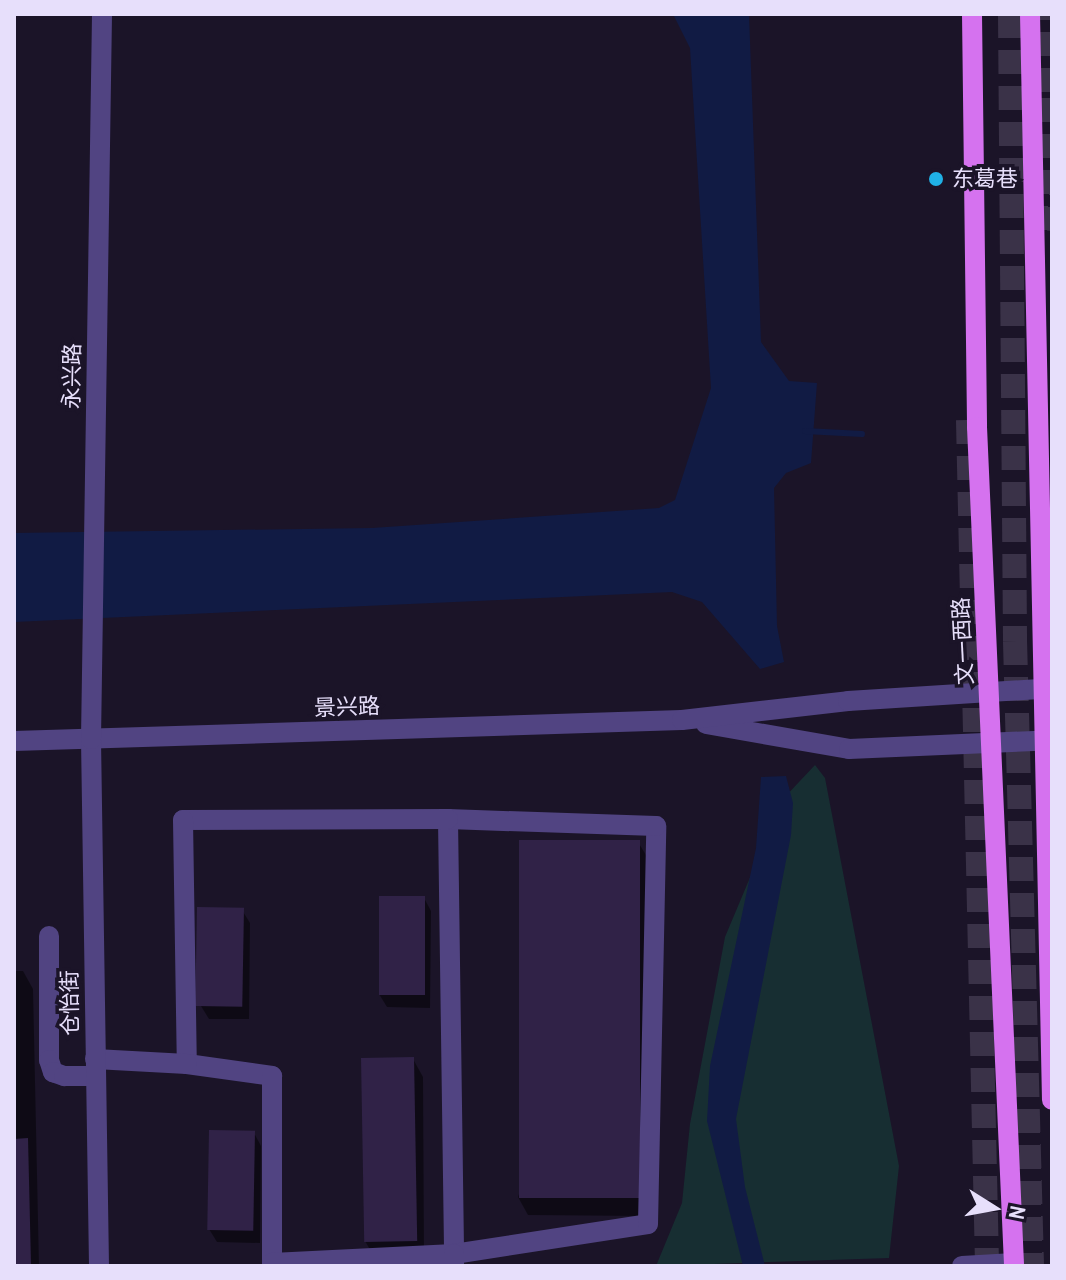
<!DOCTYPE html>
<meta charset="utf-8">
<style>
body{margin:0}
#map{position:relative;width:1066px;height:1280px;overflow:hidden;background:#1b1428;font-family:"Archivo Narrow","Noto Sans SC",sans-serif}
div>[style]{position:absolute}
.green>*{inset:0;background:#172e32}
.water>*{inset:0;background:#111b44}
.shadow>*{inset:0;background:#0007}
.stream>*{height:6px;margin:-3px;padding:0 3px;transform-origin:3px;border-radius:3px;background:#111b44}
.building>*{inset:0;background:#302247;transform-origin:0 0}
.highway-tunnel>*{height:24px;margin-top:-12px;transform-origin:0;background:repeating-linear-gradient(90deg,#3a3248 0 24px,transparent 0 36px)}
.minor>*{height:20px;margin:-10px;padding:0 10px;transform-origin:10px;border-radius:10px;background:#514482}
.major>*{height:20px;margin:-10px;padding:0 10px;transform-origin:10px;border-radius:10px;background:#d572ef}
.dots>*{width:22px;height:22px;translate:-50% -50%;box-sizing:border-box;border:4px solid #1b1428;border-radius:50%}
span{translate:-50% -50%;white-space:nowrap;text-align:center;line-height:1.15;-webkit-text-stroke:7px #1b1428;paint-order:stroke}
.poi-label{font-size:22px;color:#e7dffb}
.left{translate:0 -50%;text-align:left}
.street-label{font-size:22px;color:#e7dffb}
.frame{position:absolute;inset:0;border:16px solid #e7dffb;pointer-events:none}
.north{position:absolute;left:954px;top:1168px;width:80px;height:80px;-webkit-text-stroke:6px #1b1428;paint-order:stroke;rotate:101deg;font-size:22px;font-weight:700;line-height:32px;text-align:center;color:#e7dffb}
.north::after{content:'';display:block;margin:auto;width:28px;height:36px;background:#e7dffb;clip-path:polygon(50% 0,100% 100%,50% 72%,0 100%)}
</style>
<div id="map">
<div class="green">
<i style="clip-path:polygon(815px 765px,825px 778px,899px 1166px,889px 1258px,656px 1266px,682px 1203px,690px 1124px,725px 937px,783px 799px)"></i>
</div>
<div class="water">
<i style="clip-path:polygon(673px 14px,749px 14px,761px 342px,789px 381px,817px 383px,811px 463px,786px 473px,774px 488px,777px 626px,784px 662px,760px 669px,702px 602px,672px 592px,14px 622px,14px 533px,372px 528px,659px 508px,675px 500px,711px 388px,690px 48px)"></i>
<i style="clip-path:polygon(786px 776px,793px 803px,791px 835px,736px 1119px,745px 1187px,765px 1266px,743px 1266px,707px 1121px,710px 1066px,756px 848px,761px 777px)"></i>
</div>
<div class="shadow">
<i style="clip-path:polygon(638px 842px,649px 860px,644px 1216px,528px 1215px,518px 1197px)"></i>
<i style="clip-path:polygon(424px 898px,431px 911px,430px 1008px,387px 1007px,379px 994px)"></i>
<i style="clip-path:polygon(242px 910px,250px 923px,249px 1019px,209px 1019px,201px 1006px)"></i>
<i style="clip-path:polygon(14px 971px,23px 971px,33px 989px,39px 1266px,14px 1266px)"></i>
<i style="clip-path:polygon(413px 1059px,423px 1077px,424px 1258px,375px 1258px,365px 1241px)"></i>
<i style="clip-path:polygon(254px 1133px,261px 1146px,260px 1243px,217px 1242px,209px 1229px)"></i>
</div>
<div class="stream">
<i style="left:805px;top:431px;width:57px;rotate:3deg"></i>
</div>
<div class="building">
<i style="left:519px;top:840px;width:121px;height:358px"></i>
<i style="left:379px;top:896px;width:46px;height:99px"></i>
<i style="left:197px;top:907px;width:47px;height:99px;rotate:1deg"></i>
<i style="left:414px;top:1057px;width:184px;height:53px;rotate:89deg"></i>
<i style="left:209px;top:1130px;width:46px;height:100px;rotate:1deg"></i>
<i style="clip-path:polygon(28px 1138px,31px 1265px,14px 1265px,14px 1139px)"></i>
</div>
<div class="highway-tunnel">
<i style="left:1010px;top:14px;width:627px;rotate:89.54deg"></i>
<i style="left:1015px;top:641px;width:625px;rotate:88.44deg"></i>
<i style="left:1041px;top:230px;width:138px;rotate:-85.4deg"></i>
<i style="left:1052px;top:92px;width:78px;rotate:-90.7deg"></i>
<i style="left:968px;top:420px;width:846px;rotate:88.71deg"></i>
</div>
<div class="minor">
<i style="left:706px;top:724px;width:145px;rotate:9.9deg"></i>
<i style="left:849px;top:749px;width:203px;rotate:-2.5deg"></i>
<i style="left:14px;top:741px;width:668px;rotate:-1.8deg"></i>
<i style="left:682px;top:720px;width:167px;rotate:-6.5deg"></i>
<i style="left:848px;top:701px;width:204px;rotate:-3.6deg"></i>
<i style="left:448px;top:819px;width:435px;rotate:89.2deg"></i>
<i style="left:454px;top:1254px;width:196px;rotate:-8.8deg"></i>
<i style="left:648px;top:1224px;width:398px;rotate:-88.8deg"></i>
<i style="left:656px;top:826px;width:208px;rotate:-178.1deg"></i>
<i style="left:448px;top:819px;width:265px;rotate:179.8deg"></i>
<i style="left:183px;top:820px;width:244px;rotate:89.1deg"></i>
<i style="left:187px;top:1064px;width:86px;rotate:8deg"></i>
<i style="left:272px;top:1076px;width:187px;rotate:90deg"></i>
<i style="left:272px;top:1263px;width:182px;rotate:-2.8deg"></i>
<i style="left:454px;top:1254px;width:12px;rotate:90deg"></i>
<i style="left:49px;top:936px;width:124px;rotate:90deg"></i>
<i style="left:49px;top:1060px;width:13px;rotate:72deg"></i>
<i style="left:53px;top:1072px;width:12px;rotate:20deg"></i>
<i style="left:64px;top:1076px;width:31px"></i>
<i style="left:95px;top:1059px;width:92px;rotate:3.1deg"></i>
<i style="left:99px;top:1266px;width:527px;rotate:-90.87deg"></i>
<i style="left:91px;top:739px;width:725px;rotate:-89.13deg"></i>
<i style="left:962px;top:1266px;width:52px;rotate:-3.3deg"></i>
</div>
<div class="major">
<i style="left:972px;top:14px;width:413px;rotate:89.3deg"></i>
<i style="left:977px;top:427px;width:840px;rotate:87.47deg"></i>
<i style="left:1030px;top:14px;width:1086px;rotate:88.84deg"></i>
</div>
<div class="dots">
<i style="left:936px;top:179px;background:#20b1e6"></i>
</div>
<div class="poi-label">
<span class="left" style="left:952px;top:179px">东葛巷</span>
</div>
<div class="street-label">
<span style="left:72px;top:376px;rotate:-89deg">永兴路</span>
<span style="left:963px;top:641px;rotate:-93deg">文一西路</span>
<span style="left:347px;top:707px;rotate:-2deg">景兴路</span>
<span style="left:70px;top:1003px;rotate:-91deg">仓怡街</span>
</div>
<div class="frame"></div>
<div class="north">N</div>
</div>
